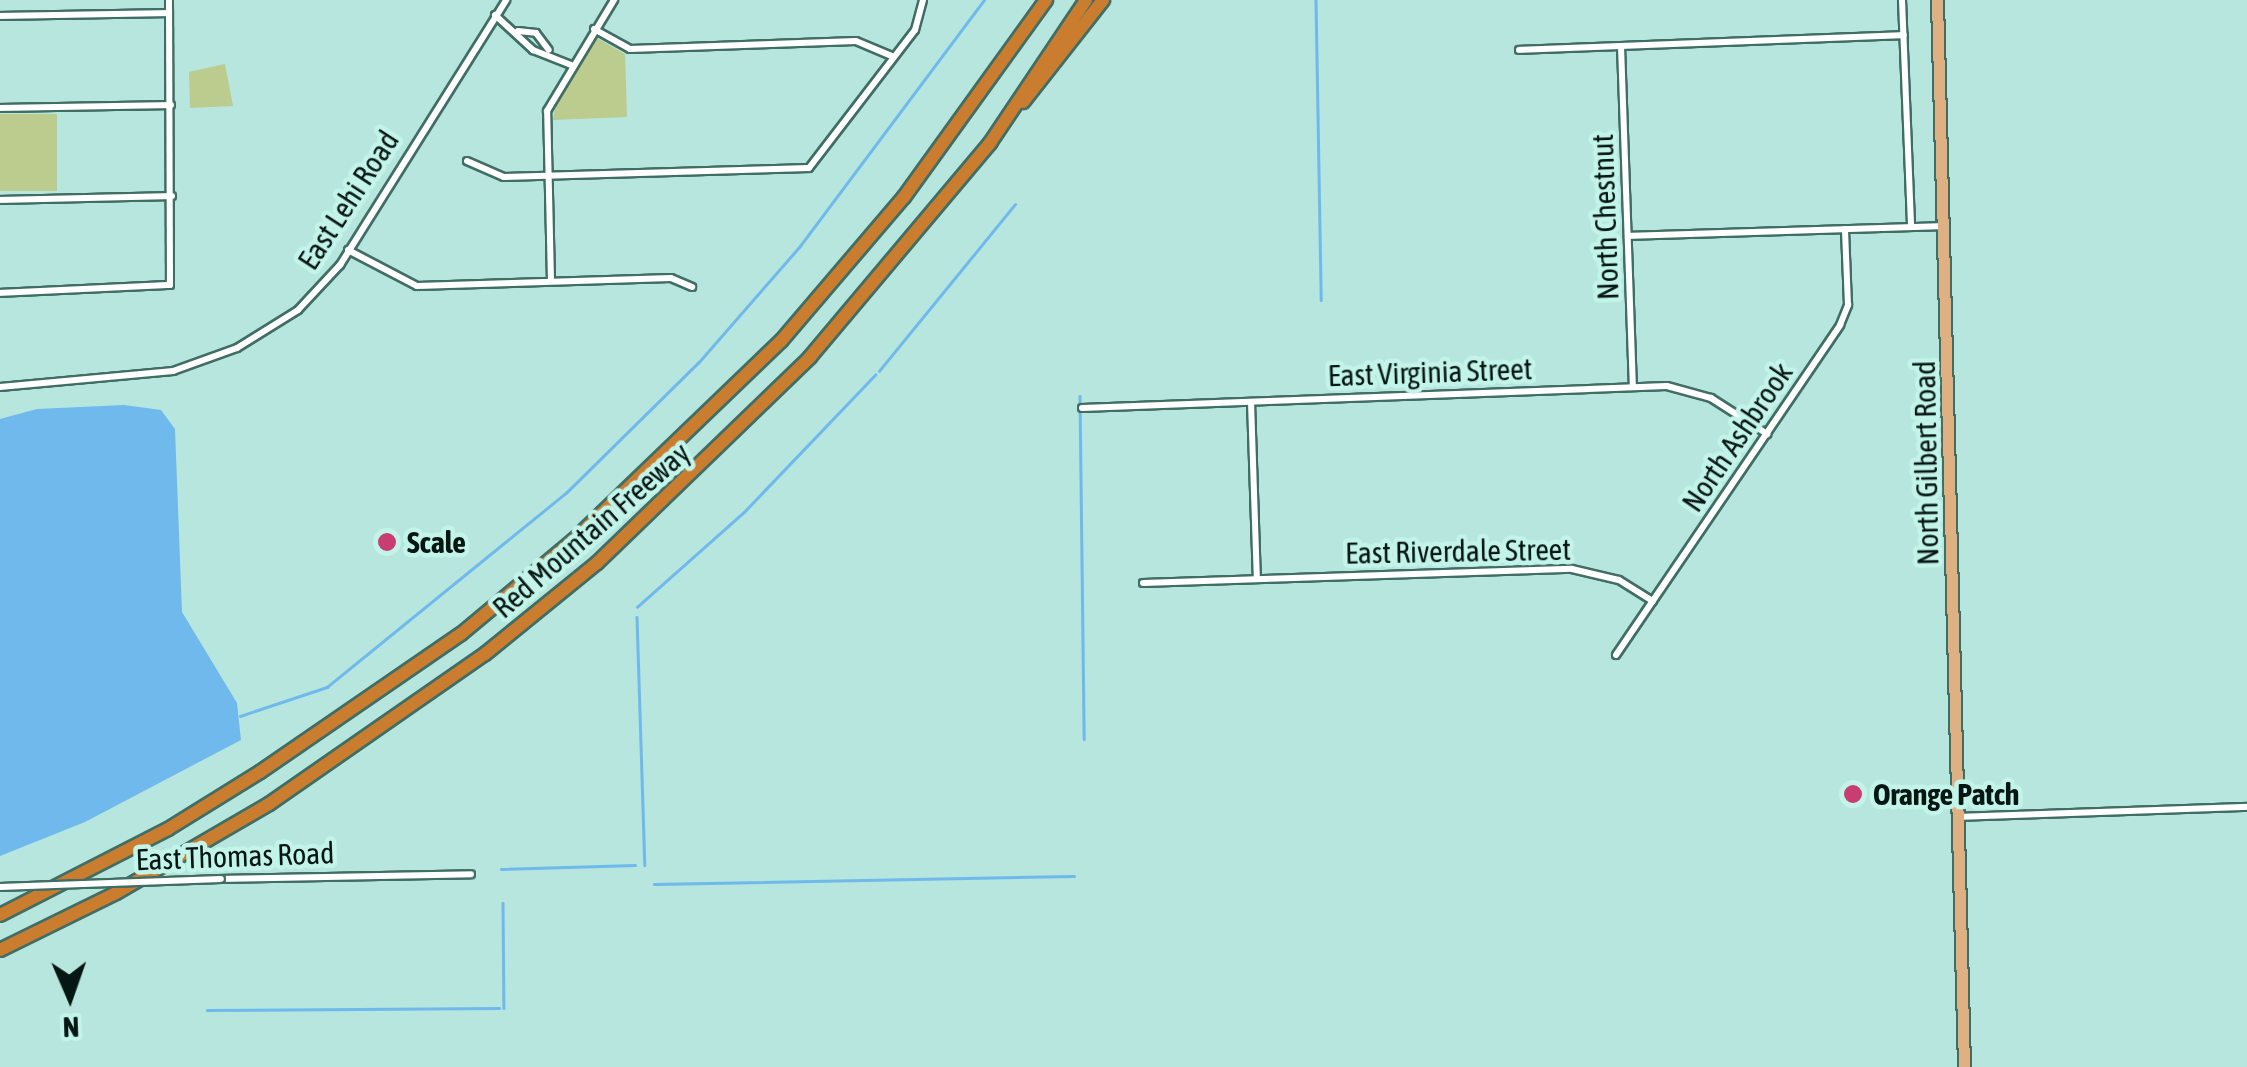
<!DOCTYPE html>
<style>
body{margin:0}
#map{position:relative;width:2247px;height:1067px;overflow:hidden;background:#b6e6dd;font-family:"Asap Condensed",sans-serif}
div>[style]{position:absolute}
.green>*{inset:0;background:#bbcc8e;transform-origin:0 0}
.water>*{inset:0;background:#70b9ec}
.stream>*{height:2.5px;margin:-1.25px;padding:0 1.25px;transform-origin:1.25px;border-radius:1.25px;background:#70b9ec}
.roads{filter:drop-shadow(2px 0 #406d64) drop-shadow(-2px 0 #406d64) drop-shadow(0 2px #406d64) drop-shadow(0 -2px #406d64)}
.street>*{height:6px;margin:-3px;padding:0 3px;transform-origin:3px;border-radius:3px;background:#fff}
.primary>*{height:11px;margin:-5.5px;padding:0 5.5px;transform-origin:5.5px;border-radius:5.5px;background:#dfb082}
.highway>*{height:12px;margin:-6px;padding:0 6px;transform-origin:6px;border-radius:6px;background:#ca7c2f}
.bridges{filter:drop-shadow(2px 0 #406d64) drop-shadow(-2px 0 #406d64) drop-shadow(0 2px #406d64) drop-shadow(0 -2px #406d64)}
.street-bridge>*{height:6px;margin:-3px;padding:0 3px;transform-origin:3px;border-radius:3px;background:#fff}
.dots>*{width:28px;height:28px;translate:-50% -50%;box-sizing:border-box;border:5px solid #c3f4ea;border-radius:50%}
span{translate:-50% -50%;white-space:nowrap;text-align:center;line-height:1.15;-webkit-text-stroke:9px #c3f4ea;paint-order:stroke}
.street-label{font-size:30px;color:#051613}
.poi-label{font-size:30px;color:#051613;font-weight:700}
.left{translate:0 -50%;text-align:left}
.north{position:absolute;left:20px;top:947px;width:100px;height:100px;-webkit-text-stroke:8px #c3f4ea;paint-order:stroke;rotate:178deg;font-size:28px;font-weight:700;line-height:40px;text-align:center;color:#051613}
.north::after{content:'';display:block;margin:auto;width:35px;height:45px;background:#051613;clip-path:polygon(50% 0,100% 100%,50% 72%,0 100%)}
</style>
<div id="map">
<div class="green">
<i style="clip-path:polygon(595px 37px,625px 54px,627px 117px,553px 120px,557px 96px)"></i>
<i style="clip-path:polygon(225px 64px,233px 106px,190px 108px,189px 72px)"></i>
<i style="left:57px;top:114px;width:77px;height:57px;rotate:90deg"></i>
</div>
<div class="water">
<i style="clip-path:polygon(124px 405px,161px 410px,175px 429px,182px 612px,237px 703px,241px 740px,85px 822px,0 856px,0 419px,37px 409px)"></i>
</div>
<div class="stream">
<i style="left:1316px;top:0;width:300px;rotate:89deg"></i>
<i style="left:879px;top:371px;width:215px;rotate:-50.8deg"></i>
<i style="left:1080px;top:396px;width:343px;rotate:89.3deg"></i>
<i style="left:637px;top:607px;width:143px;rotate:-41.6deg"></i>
<i style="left:744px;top:512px;width:190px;rotate:-46.3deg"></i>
<i style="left:637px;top:617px;width:248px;rotate:88.2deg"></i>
<i style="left:240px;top:716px;width:92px;rotate:-18.4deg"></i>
<i style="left:327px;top:687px;width:308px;rotate:-39.1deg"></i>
<i style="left:566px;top:493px;width:185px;rotate:-44.6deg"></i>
<i style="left:698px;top:363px;width:155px;rotate:-48.9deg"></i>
<i style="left:800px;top:246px;width:307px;rotate:-53.2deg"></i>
<i style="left:501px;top:869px;width:134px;rotate:-1.7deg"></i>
<i style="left:654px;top:884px;width:420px;rotate:-1.1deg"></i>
<i style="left:503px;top:903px;width:105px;rotate:89.5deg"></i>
<i style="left:207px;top:1010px;width:292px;rotate:-0.4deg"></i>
</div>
<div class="roads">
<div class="street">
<i style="left:1902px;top:0;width:226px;rotate:87.7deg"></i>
<i style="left:495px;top:15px;width:52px;rotate:42.6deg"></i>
<i style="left:533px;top:50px;width:41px;rotate:21.5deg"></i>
<i style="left:0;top:16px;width:169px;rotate:-1deg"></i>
<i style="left:594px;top:29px;width:41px;rotate:29.1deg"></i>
<i style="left:630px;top:49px;width:226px;rotate:-2deg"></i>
<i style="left:856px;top:41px;width:41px;rotate:22.8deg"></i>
<i style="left:518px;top:31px;width:18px;rotate:6deg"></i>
<i style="left:536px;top:33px;width:21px;rotate:53deg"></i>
<i style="left:1621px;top:46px;width:340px;rotate:88deg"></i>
<i style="left:1519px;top:50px;width:385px;rotate:-2.2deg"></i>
<i style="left:0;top:108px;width:171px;rotate:-1deg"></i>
<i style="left:467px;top:161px;width:40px;rotate:23.4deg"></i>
<i style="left:504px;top:177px;width:305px;rotate:-1.7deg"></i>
<i style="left:809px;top:168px;width:174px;rotate:-52.5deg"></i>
<i style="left:915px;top:30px;width:31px;rotate:-75deg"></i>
<i style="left:0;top:200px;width:172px;rotate:-1.3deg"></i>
<i style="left:1628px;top:236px;width:315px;rotate:-1.8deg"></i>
<i style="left:348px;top:250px;width:78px;rotate:27.6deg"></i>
<i style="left:417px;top:286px;width:254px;rotate:-1.8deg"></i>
<i style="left:671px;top:278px;width:23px;rotate:23deg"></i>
<i style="left:551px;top:281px;width:170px;rotate:-91.3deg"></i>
<i style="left:547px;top:111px;width:130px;rotate:-58.9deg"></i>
<i style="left:0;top:293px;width:170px;rotate:-2.7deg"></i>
<i style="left:170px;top:285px;width:285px;rotate:-90.2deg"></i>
<i style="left:0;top:387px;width:174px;rotate:-5.3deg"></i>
<i style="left:173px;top:371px;width:68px;rotate:-19.8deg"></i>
<i style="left:237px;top:348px;width:72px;rotate:-31.9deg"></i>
<i style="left:298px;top:310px;width:62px;rotate:-47deg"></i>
<i style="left:340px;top:265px;width:313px;rotate:-57.9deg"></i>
<i style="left:1251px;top:402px;width:177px;rotate:88.1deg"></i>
<i style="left:1082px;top:408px;width:585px;rotate:-2.15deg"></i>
<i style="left:1667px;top:386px;width:46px;rotate:15.3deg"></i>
<i style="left:1711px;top:398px;width:67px;rotate:32.7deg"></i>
<i style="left:1143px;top:583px;width:429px;rotate:-1.9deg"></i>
<i style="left:1572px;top:569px;width:48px;rotate:13.2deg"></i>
<i style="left:1619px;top:580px;width:40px;rotate:32deg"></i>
<i style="left:1616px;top:655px;width:399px;rotate:-55.8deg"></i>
<i style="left:1840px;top:325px;width:22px;rotate:-68deg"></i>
<i style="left:1848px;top:305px;width:76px;rotate:-92.3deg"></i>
<i style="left:1959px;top:817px;width:288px;rotate:-2deg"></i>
<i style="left:221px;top:879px;width:250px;rotate:-1.1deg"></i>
</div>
<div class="primary">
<i style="left:1937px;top:0;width:1067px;rotate:88.55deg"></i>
</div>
<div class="highway">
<i style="left:1023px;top:102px;width:130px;rotate:-51.9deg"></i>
<i style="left:0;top:915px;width:189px;rotate:-27.1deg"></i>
<i style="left:168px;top:829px;width:108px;rotate:-31.8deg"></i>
<i style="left:260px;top:772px;width:244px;rotate:-34.5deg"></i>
<i style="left:461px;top:634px;width:147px;rotate:-39.8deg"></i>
<i style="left:574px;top:540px;width:287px;rotate:-43.9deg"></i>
<i style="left:781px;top:341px;width:189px;rotate:-49.5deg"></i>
<i style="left:904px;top:197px;width:243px;rotate:-54.2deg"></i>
<i style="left:0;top:950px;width:129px;rotate:-26.2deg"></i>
<i style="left:116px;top:893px;width:177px;rotate:-30.2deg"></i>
<i style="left:269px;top:804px;width:263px;rotate:-34.8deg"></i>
<i style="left:485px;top:654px;width:144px;rotate:-39.1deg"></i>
<i style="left:597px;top:563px;width:296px;rotate:-44deg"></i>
<i style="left:810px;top:357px;width:280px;rotate:-49.9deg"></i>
<i style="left:990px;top:143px;width:172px;rotate:-56.1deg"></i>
</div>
</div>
<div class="bridges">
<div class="street-bridge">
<i style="left:0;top:887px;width:221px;rotate:-2.1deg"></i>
</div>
</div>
<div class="dots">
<i style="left:387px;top:542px;background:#c83d72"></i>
<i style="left:1853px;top:794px;background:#c83d72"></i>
</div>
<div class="street-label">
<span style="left:348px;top:200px;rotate:-57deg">East Lehi Road</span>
<span style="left:1605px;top:217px;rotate:-92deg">North Chestnut</span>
<span style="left:1430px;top:372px;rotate:-2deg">East Virginia Street</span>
<span style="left:1737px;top:437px;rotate:-56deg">North Ashbrook</span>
<span style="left:1926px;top:463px;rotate:-91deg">North Gilbert Road</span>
<span style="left:591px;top:530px;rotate:-41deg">Red Mountain Freeway</span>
<span style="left:1458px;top:551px;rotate:-1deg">East Riverdale Street</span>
<span style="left:235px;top:856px;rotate:-2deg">East Thomas Road</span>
</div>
<div class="poi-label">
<span class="left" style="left:407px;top:542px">Scale</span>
<span class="left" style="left:1873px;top:794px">Orange Patch</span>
</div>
<div class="north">N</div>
</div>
